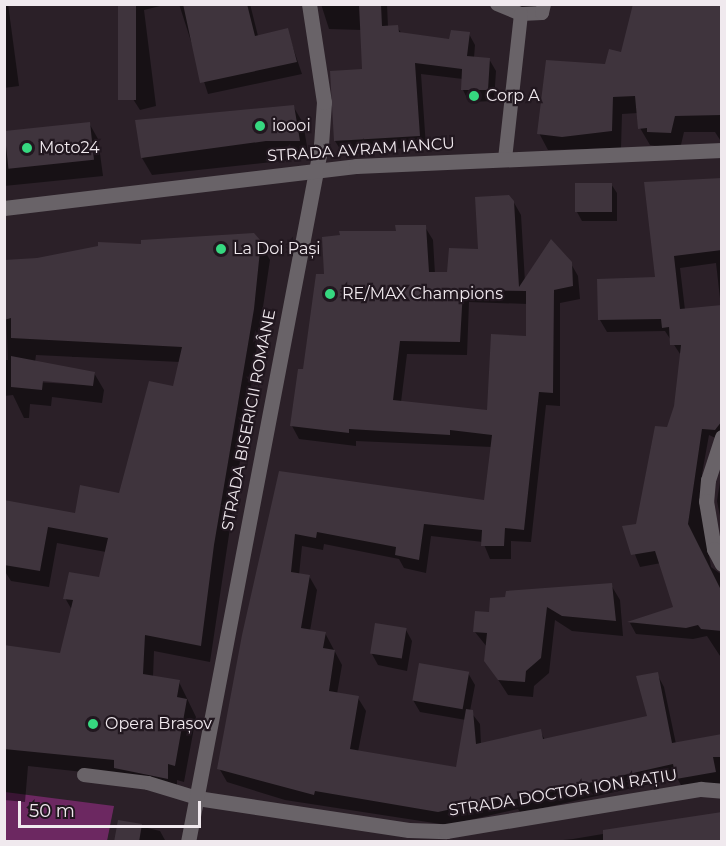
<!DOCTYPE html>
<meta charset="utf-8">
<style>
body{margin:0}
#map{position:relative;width:726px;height:846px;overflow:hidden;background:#2b2028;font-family:Montserrat,sans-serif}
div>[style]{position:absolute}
.green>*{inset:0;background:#6c2861}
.shadow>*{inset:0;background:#0007}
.building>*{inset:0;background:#3f343d;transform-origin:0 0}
.service>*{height:14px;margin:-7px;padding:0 7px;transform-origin:7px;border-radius:7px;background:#696368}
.minor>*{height:15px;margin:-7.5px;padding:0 7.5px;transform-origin:7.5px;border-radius:7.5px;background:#696368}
.tertiary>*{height:15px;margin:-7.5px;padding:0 7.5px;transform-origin:7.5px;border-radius:7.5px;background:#696368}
.dots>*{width:16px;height:16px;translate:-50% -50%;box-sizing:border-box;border:3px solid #21171f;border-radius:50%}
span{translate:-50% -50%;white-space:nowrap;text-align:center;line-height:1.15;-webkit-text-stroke:4.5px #21171f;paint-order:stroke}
.poi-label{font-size:16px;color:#f0e9ee}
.left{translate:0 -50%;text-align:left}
.street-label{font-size:16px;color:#f0e9ee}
.frame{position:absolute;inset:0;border:6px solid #f0e9ee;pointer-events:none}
.scale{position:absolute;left:18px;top:801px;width:183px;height:27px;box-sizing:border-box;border:3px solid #f0e9ee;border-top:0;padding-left:8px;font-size:18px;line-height:21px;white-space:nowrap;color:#f0e9ee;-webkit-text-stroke:4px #21171f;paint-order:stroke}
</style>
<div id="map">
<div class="green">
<i style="clip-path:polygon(5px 792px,114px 806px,107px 841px,5px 841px)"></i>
</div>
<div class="shadow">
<i style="clip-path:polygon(4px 4px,8px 4px,19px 86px,4px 88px)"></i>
<i style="clip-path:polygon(118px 4px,168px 4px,144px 10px,156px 106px,140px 110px,133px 99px)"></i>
<i style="clip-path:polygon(179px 4px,250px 4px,258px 36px,287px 30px,302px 74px,208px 94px)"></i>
<i style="clip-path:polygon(321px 4px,387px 4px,388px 27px,397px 27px,402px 34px,450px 41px,469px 34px,475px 45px,474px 58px,489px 59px,496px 71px,494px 101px,469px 102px,463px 90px,463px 79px,421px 74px,426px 147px,342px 152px,335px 141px,331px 72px,364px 70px,362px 30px,329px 29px)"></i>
<i style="clip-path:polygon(498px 4px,546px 4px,543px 18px)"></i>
<i style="clip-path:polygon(660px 4px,722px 4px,722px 143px,715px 132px,684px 132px,680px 149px,650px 145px,640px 128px,638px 113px,622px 114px,621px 148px,548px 150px,539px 133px,622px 54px,666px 6px)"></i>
<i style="clip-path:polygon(293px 106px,303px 123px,309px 158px,152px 175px,142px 158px)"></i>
<i style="clip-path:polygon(89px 123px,98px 139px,103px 176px,4px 186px,4px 133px)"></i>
<i style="clip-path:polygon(evenodd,722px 179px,722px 441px,709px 435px,702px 474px,702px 516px,711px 567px,722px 575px,722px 659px,707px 636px,693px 639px,636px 634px,630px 623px,675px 608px,661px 563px,640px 567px,624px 527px,637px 525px,676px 407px,682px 357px,665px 331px,607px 332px,600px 320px,656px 279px,722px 179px,716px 263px,721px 307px,685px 310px,680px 268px,716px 263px)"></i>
<i style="clip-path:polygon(611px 184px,617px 193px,617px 221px,582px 221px,577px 212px,577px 185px)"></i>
<i style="clip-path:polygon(evenodd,513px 201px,521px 215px,525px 282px,570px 262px,578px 276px,580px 299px,560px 303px,560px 406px,546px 405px,531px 542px,511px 541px,511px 559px,490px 559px,483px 542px,431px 536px,426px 573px,404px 568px,399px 559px,324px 544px,323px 550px,302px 546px,299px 575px,309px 576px,317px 590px,310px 631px,325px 633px,342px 665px,337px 694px,358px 698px,366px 711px,358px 752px,458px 769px,466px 720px,420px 712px,413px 700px,468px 673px,475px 685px,470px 711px,480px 724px,481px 744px,540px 731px,545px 740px,649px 717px,657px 674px,664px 687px,676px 744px,722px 735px,722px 785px,685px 792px,677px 778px,543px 808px,520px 812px,518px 809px,447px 825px,285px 800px,227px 782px,219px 768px,280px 473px,485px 501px,492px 447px,356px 441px,356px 446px,299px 439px,292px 426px,325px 275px,397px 232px,425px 227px,433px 240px,435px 274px,448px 274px,479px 250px,513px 201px,469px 302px,528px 304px,527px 337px,489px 411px,401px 402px,407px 354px,467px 355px,469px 302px)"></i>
<i style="clip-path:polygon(evenodd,260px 242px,270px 260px,210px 662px,154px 651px,153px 677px,179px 682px,196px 717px,184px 782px,177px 780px,177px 795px,120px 776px,28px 766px,25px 802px,4px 800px,4px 647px,61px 654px,72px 610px,65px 598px,100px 579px,106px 552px,57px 543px,49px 587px,11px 581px,4px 570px,4px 503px,77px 514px,121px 494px,174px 387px,180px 362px,36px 355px,35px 362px,94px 373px,104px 390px,102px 403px,52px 397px,51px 406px,30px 404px,29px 418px,24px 418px,13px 395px,4px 396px,4px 360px,8px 360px,4px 263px,143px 246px,260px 242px,36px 379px,88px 385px,35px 382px,36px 379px)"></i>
<i style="clip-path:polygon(721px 476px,722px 476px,722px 526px,717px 501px)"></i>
<i style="clip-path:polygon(611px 585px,620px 600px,623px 636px,572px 631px,555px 620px,549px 673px,534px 686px,533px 697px,508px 695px,486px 661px,487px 647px,475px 632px,490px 613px)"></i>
<i style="clip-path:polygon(406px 630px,412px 641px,407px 671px,378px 665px,372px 654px)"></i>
<i style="clip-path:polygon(722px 814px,722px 842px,543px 842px,573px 839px)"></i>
<i style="clip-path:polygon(119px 821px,160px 831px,166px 842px,115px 842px)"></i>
</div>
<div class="building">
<i style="left:118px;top:4px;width:18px;height:96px"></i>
<i style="clip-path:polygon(183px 4px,247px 4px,255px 36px,288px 28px,297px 62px,200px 83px)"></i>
<i style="clip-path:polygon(359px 4px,381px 4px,382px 26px,398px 25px,399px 32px,449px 39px,451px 30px,470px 32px,467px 56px,490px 58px,488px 90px,461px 90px,462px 69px,415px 63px,420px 136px,334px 141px,330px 71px,362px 69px)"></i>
<i style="clip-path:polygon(633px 4px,722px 6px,722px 115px,675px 116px,671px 133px,647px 132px,647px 128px,638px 129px,635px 96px,613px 97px,612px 131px,562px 137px,537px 134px,546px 60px,605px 64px,609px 49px,621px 52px)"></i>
<i style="clip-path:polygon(294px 105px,300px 141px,266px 141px,141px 158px,135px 120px)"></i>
<i style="left:90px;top:122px;width:38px;height:86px;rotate:84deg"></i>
<i style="clip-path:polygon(722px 178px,722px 250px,674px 256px,680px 309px,722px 305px,722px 421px,715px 430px,702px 429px,688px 524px,722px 592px,722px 631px,701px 629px,698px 625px,686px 628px,627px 622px,673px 607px,655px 551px,631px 555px,622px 526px,636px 524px,655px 426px,667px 427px,674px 406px,681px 345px,670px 345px,669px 327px,662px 328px,661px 319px,598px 320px,597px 279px,655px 277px,644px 182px)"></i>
<i style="left:575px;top:183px;width:37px;height:29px"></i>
<i style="clip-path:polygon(evenodd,509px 195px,514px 201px,519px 287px,551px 239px,572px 262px,573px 286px,554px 290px,553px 393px,539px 392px,524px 530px,505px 528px,504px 546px,481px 546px,482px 530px,424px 524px,419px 560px,395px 555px,396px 547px,317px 532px,316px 538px,295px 534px,291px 572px,310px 575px,301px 628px,326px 632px,323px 648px,335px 650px,329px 691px,359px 696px,350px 749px,456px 767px,466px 709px,473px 710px,476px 744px,541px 729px,543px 739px,647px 716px,636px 676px,658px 672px,672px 743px,722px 734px,722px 757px,713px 757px,716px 772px,676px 779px,673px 764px,535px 795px,511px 800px,511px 796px,438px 812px,315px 791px,314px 795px,217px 769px,242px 635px,279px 471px,484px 500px,492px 435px,450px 430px,450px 435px,349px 429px,349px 433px,290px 426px,298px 369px,303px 369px,316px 274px,324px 274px,322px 237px,340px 235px,339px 231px,396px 231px,395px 225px,426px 225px,429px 272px,447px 272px,449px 248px,478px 249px,475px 197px,509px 195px,463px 290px,526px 291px,526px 336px,491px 334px,487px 410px,393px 400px,400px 341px,460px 342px,463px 290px)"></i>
<i style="clip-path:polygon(254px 233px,261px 241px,254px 309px,214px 545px,201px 646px,145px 635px,143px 674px,180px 680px,177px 697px,187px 699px,175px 766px,168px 764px,168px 779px,114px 768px,114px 760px,4px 749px,4px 645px,60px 653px,73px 600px,63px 599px,69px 572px,99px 577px,108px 538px,48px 527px,40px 571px,4px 565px,4px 500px,75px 513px,80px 485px,119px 493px,149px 381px,173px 386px,182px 347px,11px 338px,11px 318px,4px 320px,4px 260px,37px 258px,98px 246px,98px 242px,141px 244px,141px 240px)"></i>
<i style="clip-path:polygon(11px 356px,95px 372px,93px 386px,43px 381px,42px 390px,11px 387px)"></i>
<i style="clip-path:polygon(612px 583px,616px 621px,562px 616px,547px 607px,541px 658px,526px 671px,525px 682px,498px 680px,484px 661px,487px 633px,473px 632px,475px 611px,489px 612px,490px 598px,505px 597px,506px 591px)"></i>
<i style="left:375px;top:623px;width:32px;height:31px;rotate:9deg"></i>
<i style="left:419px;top:663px;width:51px;height:38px;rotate:10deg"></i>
<i style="clip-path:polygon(722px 812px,722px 842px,603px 842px,603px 830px)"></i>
<i style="clip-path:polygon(118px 820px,142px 824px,139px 842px,114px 842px)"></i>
</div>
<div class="service">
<i style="left:497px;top:4px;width:26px;rotate:23deg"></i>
<i style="left:521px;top:14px;width:21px;rotate:-3deg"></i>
<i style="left:542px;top:13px;width:9px;rotate:-77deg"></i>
<i style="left:505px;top:159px;width:146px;rotate:-83.7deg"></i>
<i style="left:84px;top:775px;width:64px;rotate:7.1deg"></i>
<i style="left:148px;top:783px;width:51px;rotate:17deg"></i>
</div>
<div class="minor">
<i style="left:722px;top:437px;width:45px;rotate:108deg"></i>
<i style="left:708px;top:480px;width:21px;rotate:95deg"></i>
<i style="left:706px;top:501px;width:49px;rotate:80.5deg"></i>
<i style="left:714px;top:549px;width:17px;rotate:62deg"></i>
<i style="left:197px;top:798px;width:214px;rotate:8.6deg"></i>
<i style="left:409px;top:830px;width:37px;rotate:2deg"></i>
<i style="left:446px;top:831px;width:258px;rotate:-9.4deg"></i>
<i style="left:701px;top:789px;width:21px;rotate:5deg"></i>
<i style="left:188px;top:842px;width:710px;rotate:-79.2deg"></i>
<i style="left:321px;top:145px;width:43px;rotate:-86deg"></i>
<i style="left:324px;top:102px;width:99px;rotate:-98.7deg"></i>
</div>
<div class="tertiary">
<i style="left:4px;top:208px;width:354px;rotate:-6.8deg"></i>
<i style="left:356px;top:166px;width:366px;rotate:-2.5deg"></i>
</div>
<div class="dots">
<i style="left:474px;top:96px;background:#36d880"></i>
<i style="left:260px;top:126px;background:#36d880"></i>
<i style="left:27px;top:148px;background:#36d880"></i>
<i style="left:221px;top:249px;background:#36d880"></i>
<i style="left:330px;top:294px;background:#36d880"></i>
<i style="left:93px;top:724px;background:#36d880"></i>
</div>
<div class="poi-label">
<span class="left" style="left:486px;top:96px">Corp A</span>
<span class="left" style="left:272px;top:126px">ioooi</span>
<span class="left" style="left:39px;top:148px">Moto24</span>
<span class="left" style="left:233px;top:249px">La Doi Pași</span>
<span class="left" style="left:342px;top:294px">RE/MAX Champions</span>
<span class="left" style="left:105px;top:724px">Opera Brașov</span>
</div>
<div class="street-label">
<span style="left:361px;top:150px;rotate:-4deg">STRADA AVRAM IANCU</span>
<span style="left:249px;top:420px;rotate:-79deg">STRADA BISERICII ROMÂNE</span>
<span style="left:563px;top:793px;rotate:-9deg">STRADA DOCTOR ION RAȚIU</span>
</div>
<div class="frame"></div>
<div class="scale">50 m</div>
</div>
